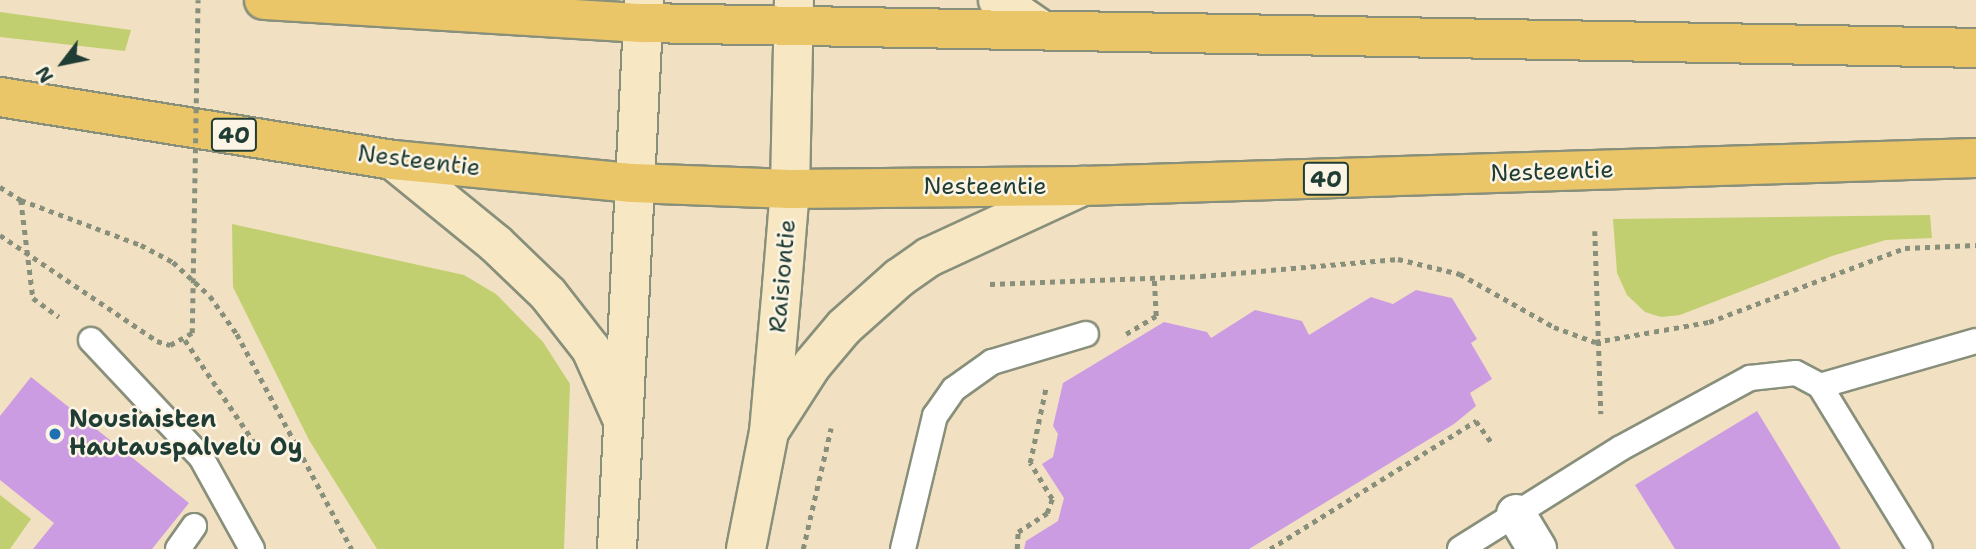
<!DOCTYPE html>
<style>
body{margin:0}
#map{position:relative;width:1976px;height:549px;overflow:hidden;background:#f1e1c2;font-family:"Shantell Sans",sans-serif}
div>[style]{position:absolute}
.green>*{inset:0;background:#c1cf71}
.building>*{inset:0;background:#cc9ce2}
.path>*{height:4.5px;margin-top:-2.25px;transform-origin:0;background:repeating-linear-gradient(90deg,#888f7b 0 5px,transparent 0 10px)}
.roads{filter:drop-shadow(2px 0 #888f7b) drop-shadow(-2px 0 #888f7b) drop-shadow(0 2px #888f7b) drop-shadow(0 -2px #888f7b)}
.lane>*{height:24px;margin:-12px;padding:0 12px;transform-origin:12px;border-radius:12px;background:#fff}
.street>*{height:38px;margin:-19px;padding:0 19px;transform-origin:19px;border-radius:19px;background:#fff}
.secondary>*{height:38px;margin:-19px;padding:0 19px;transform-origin:19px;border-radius:19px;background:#f7e8c3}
.primary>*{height:38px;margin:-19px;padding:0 19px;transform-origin:19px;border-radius:19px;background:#eac669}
.path-bridge>*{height:4.5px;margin-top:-2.25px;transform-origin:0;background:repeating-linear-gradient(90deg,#888f7b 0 5px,transparent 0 10px)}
.dots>*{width:19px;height:19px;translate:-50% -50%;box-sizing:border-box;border:4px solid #fcf5e5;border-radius:50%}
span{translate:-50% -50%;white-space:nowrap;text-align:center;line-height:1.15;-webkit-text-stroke:5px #fcf5e5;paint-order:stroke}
.shield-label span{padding:2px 5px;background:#fcf5e5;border:2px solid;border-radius:5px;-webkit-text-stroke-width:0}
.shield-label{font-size:23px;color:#1f3d34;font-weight:700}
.street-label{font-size:24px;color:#1f3d34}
.poi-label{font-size:24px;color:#1f3d34;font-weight:700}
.left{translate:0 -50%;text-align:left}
.north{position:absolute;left:28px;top:28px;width:70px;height:70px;-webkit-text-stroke:5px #fcf5e5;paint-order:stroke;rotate:238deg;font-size:19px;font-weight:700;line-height:28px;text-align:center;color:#1f3d34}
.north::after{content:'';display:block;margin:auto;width:24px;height:32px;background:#1f3d34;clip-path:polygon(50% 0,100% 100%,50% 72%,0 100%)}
</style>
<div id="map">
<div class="green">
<i style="clip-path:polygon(0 12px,131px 30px,125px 51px,0 37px)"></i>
<i style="clip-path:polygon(1930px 215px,1932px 238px,1886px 240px,1832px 256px,1680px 315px,1661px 317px,1645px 312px,1627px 295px,1617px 273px,1613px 219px)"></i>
<i style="clip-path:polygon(232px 224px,464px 275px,496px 294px,543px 342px,570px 384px,564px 549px,377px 549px,309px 440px,233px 287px)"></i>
<i style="clip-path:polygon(0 495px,31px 519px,10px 549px,0 549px)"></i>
</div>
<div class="building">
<i style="clip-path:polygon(1416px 290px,1452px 298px,1477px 339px,1471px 343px,1492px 379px,1470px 393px,1476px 406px,1454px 424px,1249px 549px,1024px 549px,1026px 541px,1058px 521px,1064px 498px,1042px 464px,1053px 457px,1058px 434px,1053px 426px,1063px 383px,1164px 322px,1207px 332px,1211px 338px,1255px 310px,1302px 321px,1309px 335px,1371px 297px,1393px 304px)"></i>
<i style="clip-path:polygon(31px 377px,189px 503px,152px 549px,33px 549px,54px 523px,0 480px,0 416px)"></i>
<i style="clip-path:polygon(1757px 411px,1841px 549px,1675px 549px,1635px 485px)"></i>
</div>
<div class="path">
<i style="left:0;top:187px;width:25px;rotate:32deg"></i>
<i style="left:21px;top:200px;width:128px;rotate:20.6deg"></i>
<i style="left:141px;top:245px;width:36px;rotate:28deg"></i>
<i style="left:173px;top:262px;width:50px;rotate:42.6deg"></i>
<i style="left:210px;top:296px;width:47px;rotate:54.6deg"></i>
<i style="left:237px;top:334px;width:244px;rotate:61.9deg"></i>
<i style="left:21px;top:200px;width:99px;rotate:83deg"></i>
<i style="left:33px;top:298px;width:32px;rotate:36deg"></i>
<i style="left:1595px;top:231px;width:183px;rotate:88.1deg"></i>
<i style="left:990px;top:284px;width:211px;rotate:-2.2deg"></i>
<i style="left:1201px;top:276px;width:198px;rotate:-4.9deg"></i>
<i style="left:1398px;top:259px;width:64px;rotate:13.6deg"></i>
<i style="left:1460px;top:274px;width:108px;rotate:29.4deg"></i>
<i style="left:1554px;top:327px;width:44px;rotate:20.1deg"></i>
<i style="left:1595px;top:342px;width:116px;rotate:-10deg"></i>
<i style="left:1709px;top:322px;width:210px;rotate:-20.7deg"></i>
<i style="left:1905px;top:248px;width:71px;rotate:-2.4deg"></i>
<i style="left:1126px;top:334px;width:35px;rotate:-31deg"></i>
<i style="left:1156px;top:316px;width:39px;rotate:-93deg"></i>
<i style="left:185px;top:340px;width:123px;rotate:55.9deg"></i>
<i style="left:254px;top:442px;width:13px;rotate:151deg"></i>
<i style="left:803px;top:549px;width:124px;rotate:-77deg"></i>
<i style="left:1017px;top:549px;width:17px;rotate:-87deg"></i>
<i style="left:1018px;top:532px;width:35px;rotate:-33deg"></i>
<i style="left:1047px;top:513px;width:15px;rotate:-70deg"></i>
<i style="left:1052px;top:499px;width:42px;rotate:-121.4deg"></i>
<i style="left:1030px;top:463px;width:78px;rotate:-78.1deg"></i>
<i style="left:1270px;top:549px;width:243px;rotate:-31.9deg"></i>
<i style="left:1476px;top:421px;width:26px;rotate:54deg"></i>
</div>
<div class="roads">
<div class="lane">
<i style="left:91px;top:340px;width:161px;rotate:46.8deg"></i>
<i style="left:201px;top:457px;width:105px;rotate:61deg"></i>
<i style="left:1820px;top:386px;width:162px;rotate:-16.1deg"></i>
<i style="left:178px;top:549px;width:28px;rotate:-55deg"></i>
<i style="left:903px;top:549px;width:137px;rotate:-76.5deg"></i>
<i style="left:935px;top:416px;width:33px;rotate:-55deg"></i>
<i style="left:954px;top:389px;width:47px;rotate:-35.4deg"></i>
<i style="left:992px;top:362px;width:98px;rotate:-16.6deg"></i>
<i style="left:1460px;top:549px;width:190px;rotate:-32.1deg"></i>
<i style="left:1621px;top:448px;width:147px;rotate:-28.5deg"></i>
<i style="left:1750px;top:378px;width:46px;rotate:-6.2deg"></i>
<i style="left:1796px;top:373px;width:27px;rotate:28deg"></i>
<i style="left:1820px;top:386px;width:191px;rotate:58.5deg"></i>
</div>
<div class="street">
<i style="left:1516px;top:514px;width:41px;rotate:59deg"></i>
</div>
<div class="secondary">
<i style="left:998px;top:0;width:51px;rotate:34.6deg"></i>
<i style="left:393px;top:160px;width:133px;rotate:39.2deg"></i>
<i style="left:496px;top:244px;width:72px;rotate:43.9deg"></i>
<i style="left:548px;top:294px;width:70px;rotate:52deg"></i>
<i style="left:591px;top:349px;width:73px;rotate:65.9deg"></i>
<i style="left:772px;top:427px;width:74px;rotate:-57.2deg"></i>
<i style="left:812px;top:365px;width:50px;rotate:-49.9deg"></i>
<i style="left:844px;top:327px;width:74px;rotate:-41.7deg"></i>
<i style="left:899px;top:278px;width:37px;rotate:-35deg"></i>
<i style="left:929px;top:257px;width:170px;rotate:-24.8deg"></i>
<i style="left:617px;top:549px;width:550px;rotate:-87.18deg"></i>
<i style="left:746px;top:549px;width:119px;rotate:-78.9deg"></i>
<i style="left:769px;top:432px;width:147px;rotate:-84.9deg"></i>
<i style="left:782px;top:286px;width:97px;rotate:-85.3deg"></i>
<i style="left:790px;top:189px;width:189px;rotate:-88.8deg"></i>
</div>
<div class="primary">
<i style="left:264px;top:0;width:380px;rotate:3.5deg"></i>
<i style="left:643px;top:23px;width:1333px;rotate:1.07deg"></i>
<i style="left:0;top:97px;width:398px;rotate:9.1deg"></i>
<i style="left:393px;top:160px;width:241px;rotate:5.5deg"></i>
<i style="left:633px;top:183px;width:157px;rotate:2.2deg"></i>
<i style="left:790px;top:189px;width:293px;rotate:-0.6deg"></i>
<i style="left:1083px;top:186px;width:893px;rotate:-1.8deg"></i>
</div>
</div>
<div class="path-bridge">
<i style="left:0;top:235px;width:189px;rotate:34deg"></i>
<i style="left:157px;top:341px;width:14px;rotate:17deg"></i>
<i style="left:170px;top:345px;width:25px;rotate:-29deg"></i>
<i style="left:192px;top:333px;width:333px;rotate:-89deg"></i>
</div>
<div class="dots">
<i style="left:55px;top:434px;background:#1f6fb2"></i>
</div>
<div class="shield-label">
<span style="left:234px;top:135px">40</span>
<span style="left:1326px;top:179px">40</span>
</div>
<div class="street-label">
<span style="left:419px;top:161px;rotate:7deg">Nesteentie</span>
<span style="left:1552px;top:172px;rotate:-2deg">Nesteentie</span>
<span style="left:985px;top:187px">Nesteentie</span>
<span style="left:783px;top:276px;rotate:-85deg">Raisiontie</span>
</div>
<div class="poi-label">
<span class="left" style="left:69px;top:434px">Nousiaisten<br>Hautauspalvelu Oy</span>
</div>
<div class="north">N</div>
</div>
